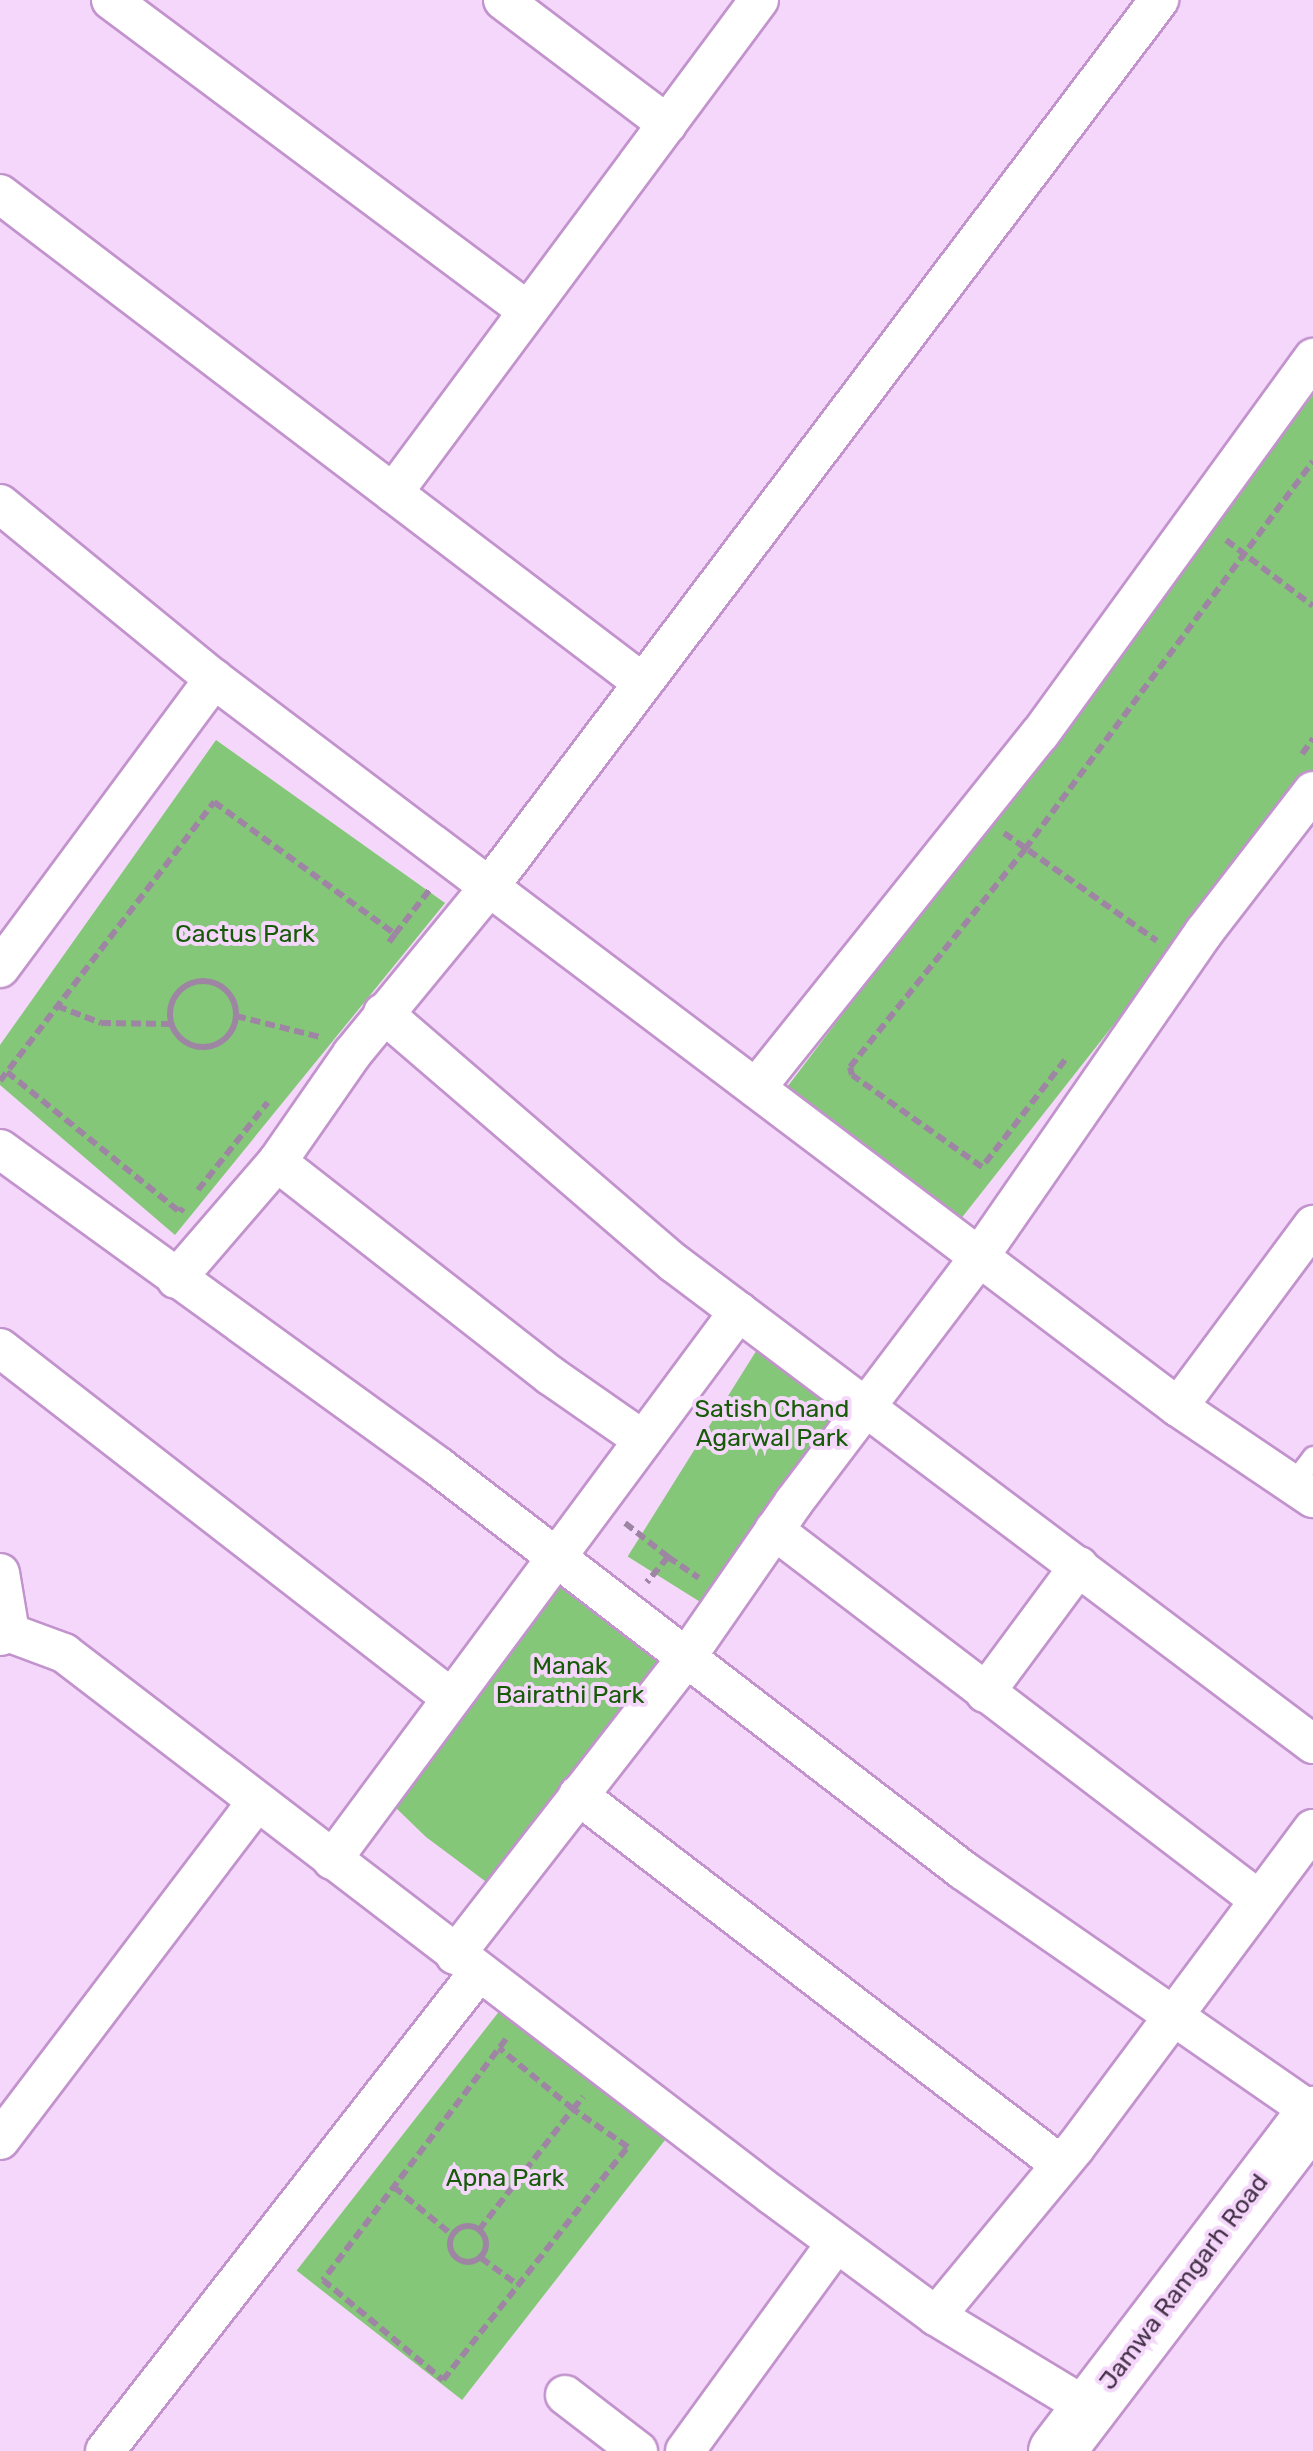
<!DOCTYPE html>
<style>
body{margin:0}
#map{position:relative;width:1313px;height:2451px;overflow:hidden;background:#f5d7fb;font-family:Rubik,sans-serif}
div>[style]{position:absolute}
.green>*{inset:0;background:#84c778;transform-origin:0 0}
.path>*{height:6px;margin-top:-3px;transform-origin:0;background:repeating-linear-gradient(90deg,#9e85a3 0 10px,transparent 0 15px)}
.path>.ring{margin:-3px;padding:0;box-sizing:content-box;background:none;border:6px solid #9e85a3;border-radius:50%}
.roads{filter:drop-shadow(2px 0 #c293cc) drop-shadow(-2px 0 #c293cc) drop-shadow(0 2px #c293cc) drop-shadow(0 -2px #c293cc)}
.lane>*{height:20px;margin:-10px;padding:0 10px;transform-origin:10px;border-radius:10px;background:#fff}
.street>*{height:38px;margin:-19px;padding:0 19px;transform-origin:19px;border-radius:19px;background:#fff}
.secondary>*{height:55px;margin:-27.5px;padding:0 27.5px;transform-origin:27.5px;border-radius:27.5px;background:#fff}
span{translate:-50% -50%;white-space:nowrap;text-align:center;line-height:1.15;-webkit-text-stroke:8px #f5d7fb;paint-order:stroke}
.park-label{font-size:25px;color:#175a08}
.street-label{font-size:25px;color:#443148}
</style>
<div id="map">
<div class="green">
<i style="clip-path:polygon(1313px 395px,1313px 771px,949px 1234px,775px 1103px)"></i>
<i style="clip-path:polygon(216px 740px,445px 903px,175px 1235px,0 1085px,0 1045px)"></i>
<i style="left:758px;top:1348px;width:113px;height:246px;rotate:32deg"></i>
<i style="clip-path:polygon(564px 1575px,673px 1657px,493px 1887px,426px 1837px,395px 1807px)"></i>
<i style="left:501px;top:2009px;width:210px;height:332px;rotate:38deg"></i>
</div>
<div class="path">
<i style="left:1226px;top:540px;width:109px;rotate:37.2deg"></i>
<i style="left:1302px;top:754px;width:19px;rotate:-54deg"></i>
<i style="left:1004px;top:833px;width:187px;rotate:35.2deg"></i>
<i style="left:395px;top:934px;width:58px;rotate:-52deg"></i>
<i class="ring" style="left:170px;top:981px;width:60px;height:60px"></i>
<i style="left:57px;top:1006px;width:47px;rotate:21.1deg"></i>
<i style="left:101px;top:1023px;width:71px;rotate:0.8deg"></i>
<i style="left:236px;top:1016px;width:87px;rotate:14deg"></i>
<i style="left:1065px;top:1060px;width:135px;rotate:127.8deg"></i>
<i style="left:982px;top:1167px;width:159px;rotate:-144.7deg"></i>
<i style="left:852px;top:1075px;width:8px;rotate:-104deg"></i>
<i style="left:850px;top:1067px;width:280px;rotate:-51.2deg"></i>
<i style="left:1025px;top:849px;width:483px;rotate:-53.4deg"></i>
<i style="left:7px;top:1072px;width:223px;rotate:39deg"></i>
<i style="left:180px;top:1212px;width:5px;rotate:-53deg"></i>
<i style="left:0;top:1081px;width:352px;rotate:-52.5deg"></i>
<i style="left:214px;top:802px;width:224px;rotate:36.1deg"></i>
<i style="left:395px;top:934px;width:14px;rotate:126deg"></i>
<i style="left:198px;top:1190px;width:112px;rotate:-51.5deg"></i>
<i style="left:625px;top:1523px;width:55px;rotate:38.3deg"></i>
<i style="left:668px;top:1557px;width:33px;rotate:130deg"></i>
<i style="left:668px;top:1557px;width:37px;rotate:34deg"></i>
<i style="left:506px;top:2039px;width:303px;rotate:127.2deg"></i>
<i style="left:323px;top:2280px;width:156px;rotate:39.8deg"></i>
<i style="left:443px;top:2380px;width:298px;rotate:-51.6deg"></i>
<i style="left:628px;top:2147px;width:67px;rotate:-145.4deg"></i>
<i style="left:573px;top:2109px;width:16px;rotate:-50deg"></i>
<i style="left:394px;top:2187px;width:75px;rotate:39.6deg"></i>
<i class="ring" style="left:450px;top:2226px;width:30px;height:30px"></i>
<i style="left:479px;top:2230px;width:153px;rotate:-52.2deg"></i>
<i style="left:573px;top:2109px;width:96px;rotate:-140.5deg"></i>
<i style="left:481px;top:2258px;width:46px;rotate:36.1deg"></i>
</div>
<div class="roads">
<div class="lane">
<i style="left:1293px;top:1484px;width:34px;rotate:-53deg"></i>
</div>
<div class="street">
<i style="left:111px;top:0;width:520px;rotate:36.72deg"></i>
<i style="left:503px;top:0;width:206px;rotate:37.1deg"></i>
<i style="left:0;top:194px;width:808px;rotate:37.25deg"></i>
<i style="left:393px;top:493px;width:614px;rotate:-53.41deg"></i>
<i style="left:0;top:504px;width:276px;rotate:39.3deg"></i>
<i style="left:214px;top:679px;width:1208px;rotate:37.06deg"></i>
<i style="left:1178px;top:1407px;width:163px;rotate:34deg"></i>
<i style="left:0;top:968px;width:360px;rotate:-53.5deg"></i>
<i style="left:383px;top:1013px;width:384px;rotate:40.7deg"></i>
<i style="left:674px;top:1263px;width:800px;rotate:36.97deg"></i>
<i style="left:756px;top:1088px;width:454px;rotate:-51.3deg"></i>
<i style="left:1040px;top:734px;width:465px;rotate:-54deg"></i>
<i style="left:0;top:1149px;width:542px;rotate:35.92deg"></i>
<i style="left:439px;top:1467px;width:662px;rotate:37.58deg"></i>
<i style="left:964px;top:1871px;width:425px;rotate:34.7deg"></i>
<i style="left:277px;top:1162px;width:348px;rotate:38deg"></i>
<i style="left:551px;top:1376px;width:112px;rotate:34.8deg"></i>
<i style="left:176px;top:1279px;width:155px;rotate:-49.2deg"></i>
<i style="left:277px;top:1162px;width:131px;rotate:-55.2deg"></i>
<i style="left:352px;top:1054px;width:216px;rotate:-50.6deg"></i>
<i style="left:489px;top:887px;width:1112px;rotate:-52.93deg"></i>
<i style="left:0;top:1348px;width:569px;rotate:37.8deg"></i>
<i style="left:1178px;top:1407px;width:227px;rotate:-53.4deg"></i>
<i style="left:774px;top:1530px;width:610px;rotate:37.34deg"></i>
<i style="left:0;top:1573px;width:61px;rotate:80.5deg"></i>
<i style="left:0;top:1636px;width:10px;rotate:-17deg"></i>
<i style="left:10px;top:1633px;width:58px;rotate:20.3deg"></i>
<i style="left:64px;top:1653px;width:892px;rotate:37.44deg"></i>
<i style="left:772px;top:2195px;width:204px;rotate:36.4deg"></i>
<i style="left:936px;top:2316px;width:178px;rotate:31.2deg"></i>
<i style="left:985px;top:1693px;width:158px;rotate:-53.5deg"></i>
<i style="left:578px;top:1795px;width:608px;rotate:37.45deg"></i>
<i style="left:332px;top:1860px;width:683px;rotate:-53.45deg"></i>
<i style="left:455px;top:1955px;width:376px;rotate:-52.1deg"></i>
<i style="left:686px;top:1658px;width:190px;rotate:-55.3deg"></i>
<i style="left:794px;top:1502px;width:307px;rotate:-52.9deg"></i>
<i style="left:979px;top:1257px;width:395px;rotate:-55.3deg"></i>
<i style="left:1204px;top:932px;width:178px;rotate:-52.3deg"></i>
<i style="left:0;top:2140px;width:425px;rotate:-52.8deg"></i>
<i style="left:936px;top:2316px;width:218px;rotate:-50.4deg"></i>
<i style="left:1075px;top:2148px;width:398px;rotate:-53.3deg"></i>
<i style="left:565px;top:2395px;width:92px;rotate:37.5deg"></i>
<i style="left:105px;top:2451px;width:606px;rotate:-52.03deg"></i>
<i style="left:685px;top:2451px;width:257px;rotate:-54deg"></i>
</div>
<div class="secondary">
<i style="left:1056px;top:2451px;width:424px;rotate:-52.7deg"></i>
</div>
</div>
<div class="park-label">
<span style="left:245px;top:934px">Cactus Park</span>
<span style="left:772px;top:1424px">Satish Chand<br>Agarwal Park</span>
<span style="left:570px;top:1681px">Manak<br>Bairathi Park</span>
<span style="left:505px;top:2178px">Apna Park</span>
</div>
<div class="street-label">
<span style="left:1184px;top:2282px;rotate:-53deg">Jamwa Ramgarh Road</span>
</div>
</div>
